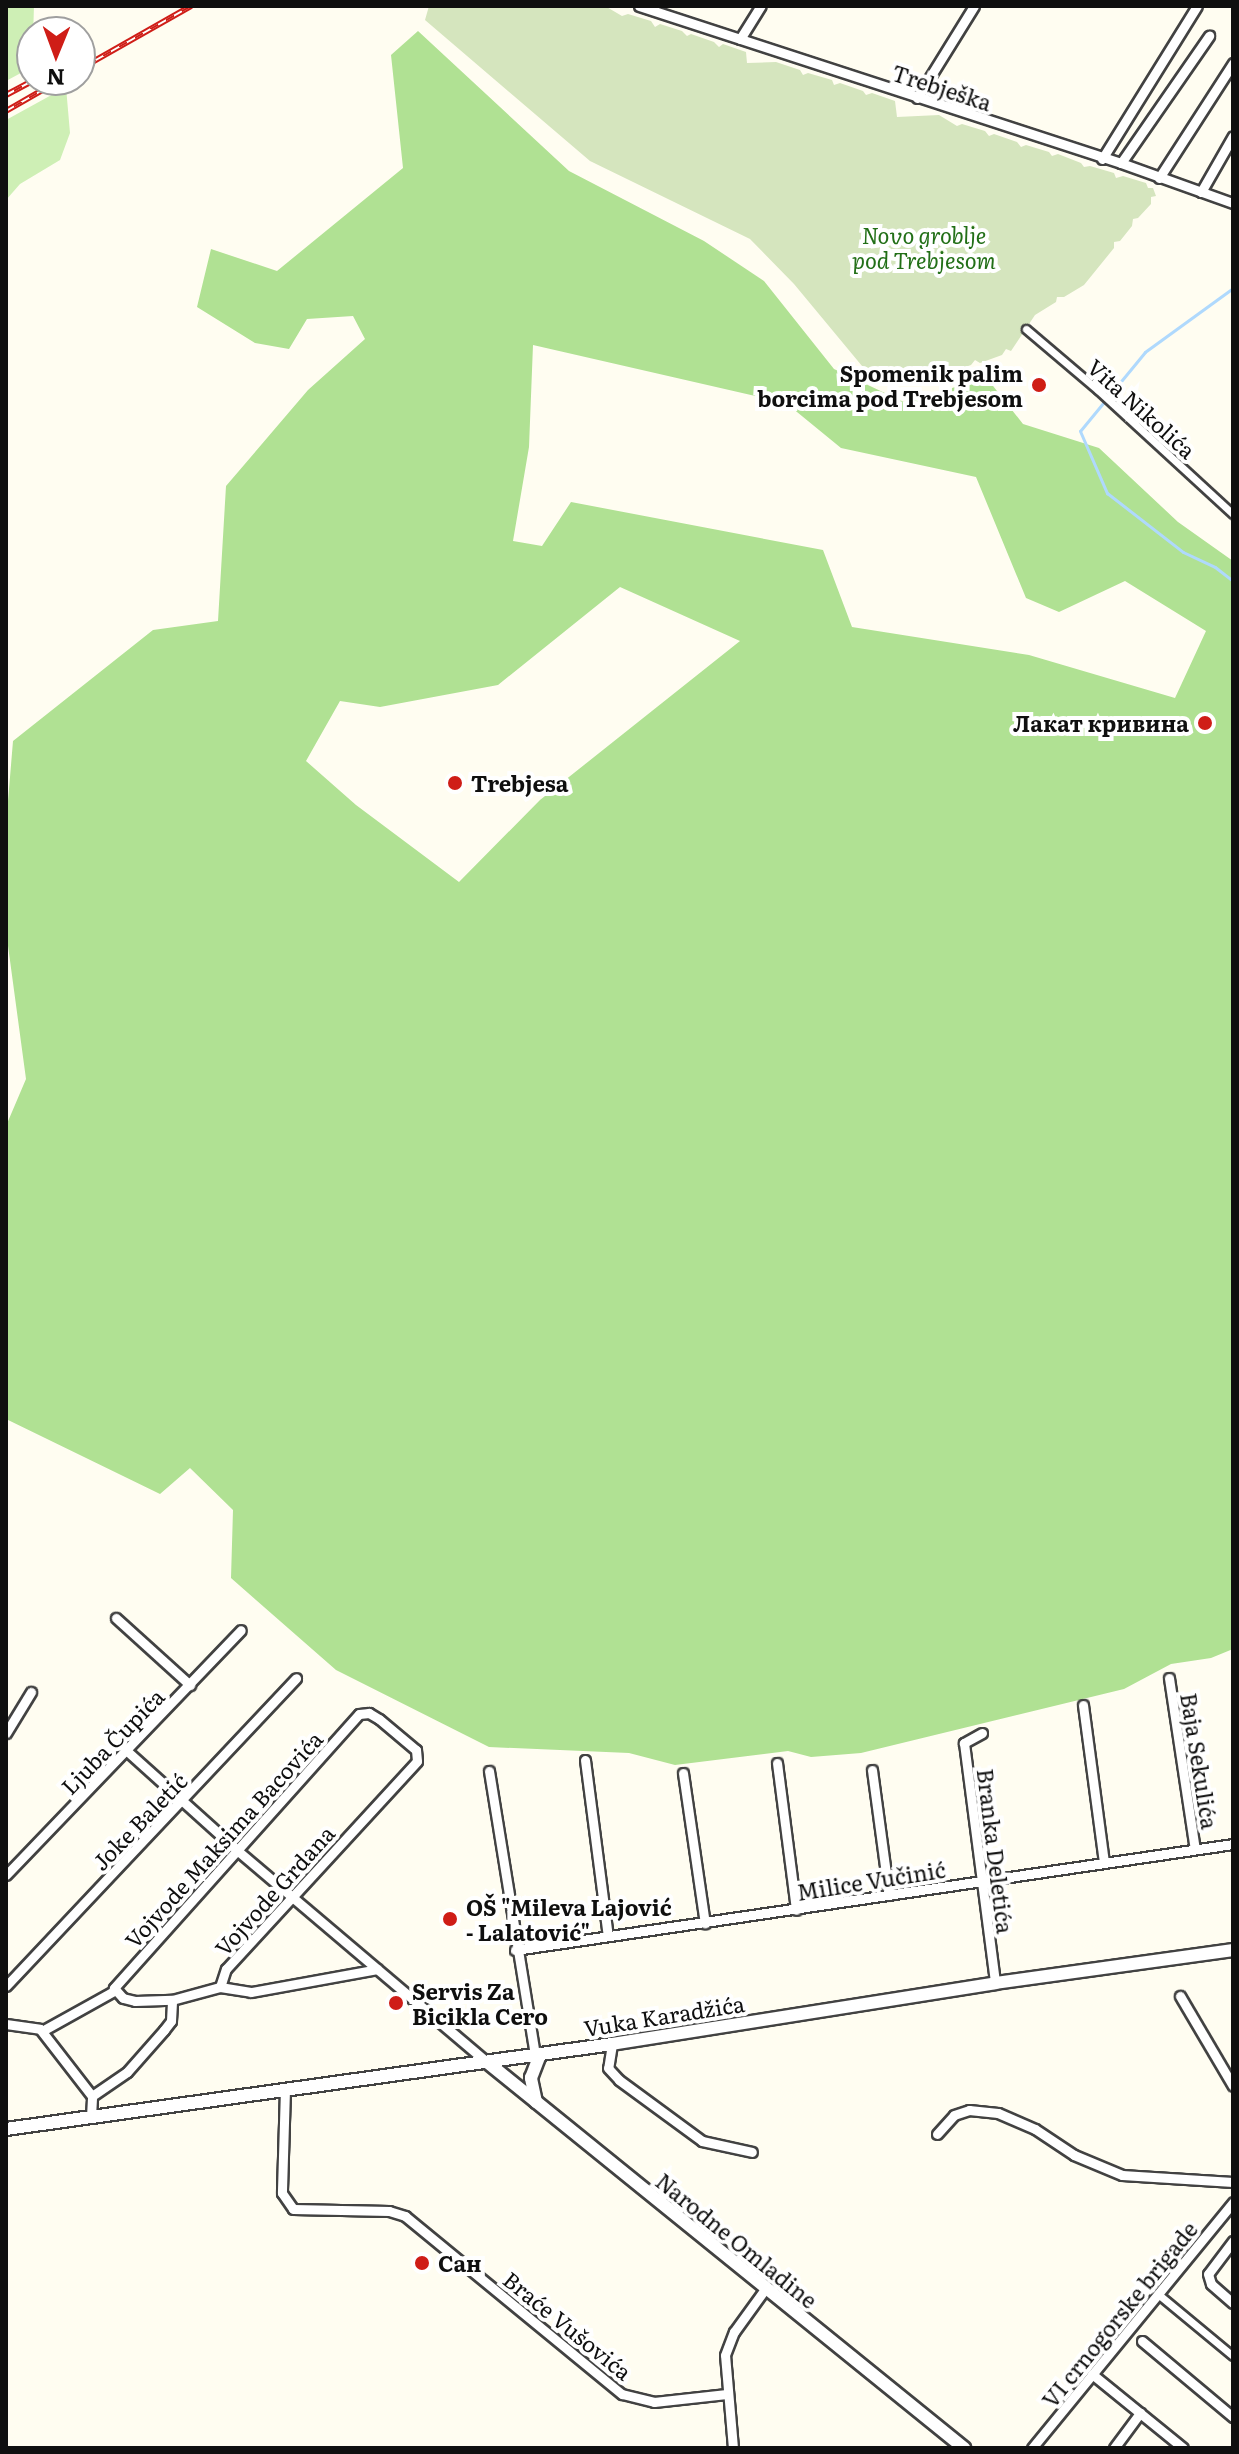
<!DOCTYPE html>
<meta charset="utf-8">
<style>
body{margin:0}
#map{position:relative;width:1239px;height:2454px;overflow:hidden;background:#fffdf1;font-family:Literata,serif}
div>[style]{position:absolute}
.green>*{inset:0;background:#ceefb5}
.forest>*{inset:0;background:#b0e193}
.cemetery>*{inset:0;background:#d5e5be}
.stream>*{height:3px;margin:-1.5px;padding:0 1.5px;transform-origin:1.5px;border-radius:1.5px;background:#afd9fd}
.roads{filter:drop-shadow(2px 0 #424242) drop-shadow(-2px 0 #424242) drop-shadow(0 2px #424242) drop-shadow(0 -2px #424242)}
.pedestrian>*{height:7px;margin:-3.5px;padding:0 3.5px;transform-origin:3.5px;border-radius:3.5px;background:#fff}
.minor>*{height:9px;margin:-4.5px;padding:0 4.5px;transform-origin:4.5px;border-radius:4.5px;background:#fff}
.tertiary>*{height:12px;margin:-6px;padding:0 6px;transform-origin:6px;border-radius:6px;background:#fff}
.rail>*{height:6px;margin-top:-3px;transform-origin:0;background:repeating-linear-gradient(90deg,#fff 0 9px,#cf1d17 0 18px);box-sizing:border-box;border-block:2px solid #cf1d17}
.dots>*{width:22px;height:22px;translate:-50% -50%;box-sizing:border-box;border:4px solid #fff;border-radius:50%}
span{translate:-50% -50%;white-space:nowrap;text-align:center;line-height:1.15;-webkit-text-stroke:8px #fff;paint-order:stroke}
.street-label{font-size:22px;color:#0f0f0f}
.park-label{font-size:22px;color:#226f17;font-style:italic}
.poi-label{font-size:22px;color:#0f0f0f;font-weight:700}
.right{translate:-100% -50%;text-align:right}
.left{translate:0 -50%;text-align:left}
.frame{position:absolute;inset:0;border:8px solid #0f0f0f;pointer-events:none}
.north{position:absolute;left:16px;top:16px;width:80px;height:80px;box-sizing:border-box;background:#fff;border:2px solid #9f9f9f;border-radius:50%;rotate:181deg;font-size:22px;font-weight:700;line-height:32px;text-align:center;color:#0f0f0f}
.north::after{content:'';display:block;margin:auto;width:28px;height:36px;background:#cf1d17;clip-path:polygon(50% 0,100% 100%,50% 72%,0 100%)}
</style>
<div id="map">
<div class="green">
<i style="clip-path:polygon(6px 6px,34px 6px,32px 67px,6px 81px)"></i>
<i style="clip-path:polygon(66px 87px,70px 133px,60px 160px,20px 184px,6px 200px,6px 120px)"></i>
</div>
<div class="forest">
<i style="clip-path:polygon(evenodd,418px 31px,569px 171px,704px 241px,764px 281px,834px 369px,906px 403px,986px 377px,1023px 424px,1099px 448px,1178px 522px,1233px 561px,1233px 1649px,1211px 1658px,1171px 1664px,1124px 1689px,861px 1753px,811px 1757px,788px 1751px,675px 1765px,629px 1753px,489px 1747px,336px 1670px,231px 1578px,233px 1510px,190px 1468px,160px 1494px,6px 1419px,6px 1126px,26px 1079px,6px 931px,6px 825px,13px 741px,153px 630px,218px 621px,226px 486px,308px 390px,365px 339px,353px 316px,307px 319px,289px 349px,255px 343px,197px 307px,211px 249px,277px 271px,403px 168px,391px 55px,418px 31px,533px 345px,786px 403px,841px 448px,976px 477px,1026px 598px,1059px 612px,1125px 581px,1206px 631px,1175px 698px,1029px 655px,852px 627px,823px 550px,571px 502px,542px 546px,513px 541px,529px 447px,533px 345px,418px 31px,620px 587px,740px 641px,540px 800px,459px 882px,356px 805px,306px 761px,340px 701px,380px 707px,498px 685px,620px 587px)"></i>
</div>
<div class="cemetery">
<i style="clip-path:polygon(429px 6px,605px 6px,622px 16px,628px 14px,651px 21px,655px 27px,660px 24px,682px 31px,687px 36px,691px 34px,714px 42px,719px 47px,723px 44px,746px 52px,747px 63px,776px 62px,800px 70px,803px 75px,808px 73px,832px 80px,834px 85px,840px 83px,863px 91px,866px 95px,872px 93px,895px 101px,897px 117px,939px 115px,957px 126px,962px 124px,985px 131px,989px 136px,994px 134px,1017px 142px,1021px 147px,1026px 145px,1049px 152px,1052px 156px,1058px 154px,1081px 163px,1084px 167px,1090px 166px,1114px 173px,1116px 178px,1123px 176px,1146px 183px,1148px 188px,1153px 188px,1156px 196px,1151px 197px,1151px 204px,1138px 218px,1133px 219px,1132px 226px,1120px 241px,1114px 242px,1114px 248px,1084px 285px,1064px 297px,1057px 297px,1056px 302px,1035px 315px,1011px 351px,1006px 349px,1002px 355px,980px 363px,975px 360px,971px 365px,948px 373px,941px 371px,939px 376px,914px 383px,910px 380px,905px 386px,883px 384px,867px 372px,794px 284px,750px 239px,590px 161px,425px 20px)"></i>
</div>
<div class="stream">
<i style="left:1233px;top:288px;width:109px;rotate:144deg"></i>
<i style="left:1145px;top:352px;width:102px;rotate:129.4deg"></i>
<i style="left:1080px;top:431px;width:68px;rotate:66.5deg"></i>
<i style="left:1107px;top:493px;width:96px;rotate:37.8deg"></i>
<i style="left:1183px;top:552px;width:35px;rotate:25deg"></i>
<i style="left:1215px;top:567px;width:23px;rotate:38deg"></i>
</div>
<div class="roads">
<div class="pedestrian">
<i style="left:1026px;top:329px;width:94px;rotate:40.3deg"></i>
<i style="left:1098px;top:390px;width:183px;rotate:42.6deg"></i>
<i style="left:1158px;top:2294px;width:97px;rotate:39.6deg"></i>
</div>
<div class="minor">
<i style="left:639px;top:6px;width:507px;rotate:18.04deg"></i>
<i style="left:1121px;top:163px;width:119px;rotate:19.7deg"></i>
<i style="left:740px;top:39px;width:39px;rotate:-58deg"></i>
<i style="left:917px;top:98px;width:108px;rotate:-58.2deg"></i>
<i style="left:1102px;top:159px;width:180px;rotate:-58.2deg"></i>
<i style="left:1121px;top:163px;width:155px;rotate:-55.3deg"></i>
<i style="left:1159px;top:178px;width:137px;rotate:-57.2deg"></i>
<i style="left:1201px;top:192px;width:64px;rotate:-60.3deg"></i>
<i style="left:116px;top:1618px;width:100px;rotate:42.2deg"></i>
<i style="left:1169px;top:1678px;width:173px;rotate:81.4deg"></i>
<i style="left:1083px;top:1705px;width:158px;rotate:82.4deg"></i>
<i style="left:6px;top:1733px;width:48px;rotate:-58.6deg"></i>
<i style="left:982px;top:1733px;width:21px;rotate:151deg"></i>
<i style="left:964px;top:1743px;width:242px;rotate:82.6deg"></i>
<i style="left:127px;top:1751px;width:149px;rotate:42deg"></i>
<i style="left:238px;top:1851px;width:326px;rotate:40.3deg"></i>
<i style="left:585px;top:1760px;width:177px;rotate:82.6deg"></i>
<i style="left:777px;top:1763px;width:148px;rotate:82.6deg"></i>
<i style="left:872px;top:1770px;width:126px;rotate:82.3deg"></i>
<i style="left:489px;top:1771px;width:288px;rotate:80.8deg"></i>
<i style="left:683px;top:1773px;width:152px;rotate:81.7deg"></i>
<i style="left:6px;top:1875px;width:339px;rotate:-46.2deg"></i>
<i style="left:515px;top:1950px;width:726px;rotate:-8.4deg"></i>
<i style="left:6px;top:1986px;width:423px;rotate:-46.7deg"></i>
<i style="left:220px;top:1987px;width:31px;rotate:9deg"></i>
<i style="left:251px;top:1992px;width:128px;rotate:-10.3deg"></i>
<i style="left:1180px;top:1996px;width:104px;rotate:59.5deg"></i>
<i style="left:6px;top:2024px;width:34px;rotate:8deg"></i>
<i style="left:40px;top:2029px;width:85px;rotate:52.2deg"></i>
<i style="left:42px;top:2031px;width:82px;rotate:-29.1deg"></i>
<i style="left:612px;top:2044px;width:24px;rotate:99deg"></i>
<i style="left:608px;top:2068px;width:16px;rotate:47deg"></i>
<i style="left:619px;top:2080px;width:103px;rotate:36.3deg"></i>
<i style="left:702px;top:2141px;width:51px;rotate:12.4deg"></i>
<i style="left:285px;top:2089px;width:104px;rotate:91.7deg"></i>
<i style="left:282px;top:2193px;width:19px;rotate:55deg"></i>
<i style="left:293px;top:2209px;width:96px;rotate:1.2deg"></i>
<i style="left:389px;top:2211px;width:17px;rotate:17deg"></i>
<i style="left:405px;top:2216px;width:281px;rotate:39.4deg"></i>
<i style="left:622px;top:2394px;width:33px;rotate:14deg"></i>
<i style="left:654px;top:2402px;width:73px;rotate:-6.3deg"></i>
<i style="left:91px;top:2117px;width:21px;rotate:-87deg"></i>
<i style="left:92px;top:2096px;width:42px;rotate:-34.4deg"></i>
<i style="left:127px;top:2072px;width:56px;rotate:-48.6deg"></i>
<i style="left:164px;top:2030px;width:11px;rotate:-52deg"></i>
<i style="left:171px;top:2021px;width:21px;rotate:-87deg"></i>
<i style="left:172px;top:2000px;width:50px;rotate:-15.2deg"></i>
<i style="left:220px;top:1987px;width:19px;rotate:-72deg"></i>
<i style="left:226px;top:1969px;width:282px;rotate:-47.4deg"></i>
<i style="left:417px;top:1761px;width:11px;rotate:-95deg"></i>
<i style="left:416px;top:1750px;width:48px;rotate:-140deg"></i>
<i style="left:379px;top:1719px;width:12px;rotate:-149deg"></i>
<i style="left:369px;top:1713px;width:10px;rotate:174deg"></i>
<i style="left:359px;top:1714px;width:368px;rotate:131.8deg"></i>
<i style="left:114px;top:1988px;width:13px;rotate:48deg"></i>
<i style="left:123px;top:1998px;width:12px;rotate:14deg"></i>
<i style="left:135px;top:2001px;width:37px;rotate:-2deg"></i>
<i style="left:937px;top:2134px;width:25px;rotate:-48deg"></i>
<i style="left:954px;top:2115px;width:16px;rotate:-18deg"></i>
<i style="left:969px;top:2110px;width:29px;rotate:6deg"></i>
<i style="left:998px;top:2113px;width:40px;rotate:23.4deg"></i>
<i style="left:1035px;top:2129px;width:47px;rotate:33.7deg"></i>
<i style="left:1074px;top:2155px;width:52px;rotate:22.6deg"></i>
<i style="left:1122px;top:2175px;width:111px;rotate:3.6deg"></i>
<i style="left:1233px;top:2241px;width:41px;rotate:127.1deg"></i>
<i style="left:1208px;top:2274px;width:10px;rotate:73deg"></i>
<i style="left:1211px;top:2284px;width:29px;rotate:41deg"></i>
<i style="left:1142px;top:2341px;width:119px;rotate:39.9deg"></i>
<i style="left:1092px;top:2374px;width:117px;rotate:39.1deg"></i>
<i style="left:733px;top:2448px;width:93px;rotate:-94.9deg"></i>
<i style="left:725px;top:2355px;width:25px;rotate:-69deg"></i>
<i style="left:734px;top:2332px;width:53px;rotate:-54.2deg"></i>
<i style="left:1032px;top:2448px;width:318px;rotate:-50.7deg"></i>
<i style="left:1114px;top:2448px;width:44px;rotate:-53.4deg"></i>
</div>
<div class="tertiary">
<i style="left:487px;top:2062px;width:614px;rotate:38.98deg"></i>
<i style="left:536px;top:2102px;width:25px;rotate:-102deg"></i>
<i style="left:531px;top:2078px;width:26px;rotate:-69deg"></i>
<i style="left:6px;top:2129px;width:612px;rotate:-7.98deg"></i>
<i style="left:612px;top:2044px;width:388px;rotate:-9deg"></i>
<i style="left:995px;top:1983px;width:240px;rotate:-7.9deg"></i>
</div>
</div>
<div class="rail">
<i style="left:80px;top:69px;width:128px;rotate:-29.6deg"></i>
<i style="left:6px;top:95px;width:32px;rotate:-28deg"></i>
<i style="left:6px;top:111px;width:62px;rotate:-29.9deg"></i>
</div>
<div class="dots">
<i style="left:1039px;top:385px;background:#cf1d17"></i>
<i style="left:1205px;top:723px;background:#cf1d17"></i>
<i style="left:455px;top:783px;background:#cf1d17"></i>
<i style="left:450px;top:1919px;background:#cf1d17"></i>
<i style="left:396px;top:2003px;background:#cf1d17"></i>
<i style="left:422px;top:2263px;background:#cf1d17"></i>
</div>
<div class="street-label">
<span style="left:942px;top:87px;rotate:18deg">Trebješka</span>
<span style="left:1142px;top:408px;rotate:42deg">Vita Nikolića</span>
<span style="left:112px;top:1741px;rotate:-46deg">Ljuba Čupića</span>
<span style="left:1200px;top:1761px;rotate:81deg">Baja Sekulića</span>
<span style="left:139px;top:1821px;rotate:-46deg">Joke Baletić</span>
<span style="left:223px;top:1839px;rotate:-48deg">Vojvode Maksima Bacovića</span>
<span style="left:996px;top:1851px;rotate:83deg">Branka Deletića</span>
<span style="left:871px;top:1880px;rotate:-9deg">Milice Vučinić</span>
<span style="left:274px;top:1890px;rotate:-48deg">Vojvode Grdana</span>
<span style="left:664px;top:2015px;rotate:-9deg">Vuka Karadžića</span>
<span style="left:737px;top:2240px;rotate:39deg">Narodne Omladine</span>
<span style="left:1119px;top:2314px;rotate:-51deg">VI crnogorske brigade</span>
<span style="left:568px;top:2325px;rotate:39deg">Braće Vušovića</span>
</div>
<div class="park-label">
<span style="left:924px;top:247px">Novo groblje<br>pod Trebjesom</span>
</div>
<div class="poi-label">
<span class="right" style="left:1023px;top:385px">Spomenik palim<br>borcima pod Trebjesom</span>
<span class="right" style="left:1189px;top:723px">Лакат кривина</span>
<span class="left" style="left:471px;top:783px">Trebjesa</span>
<span class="left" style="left:466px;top:1919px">OŠ "Mileva Lajović<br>- Lalatović"</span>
<span class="left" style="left:412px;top:2003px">Servis Za<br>Bicikla Cero</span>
<span class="left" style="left:438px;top:2263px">Сан</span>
</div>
<div class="frame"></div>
<div class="north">N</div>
</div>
